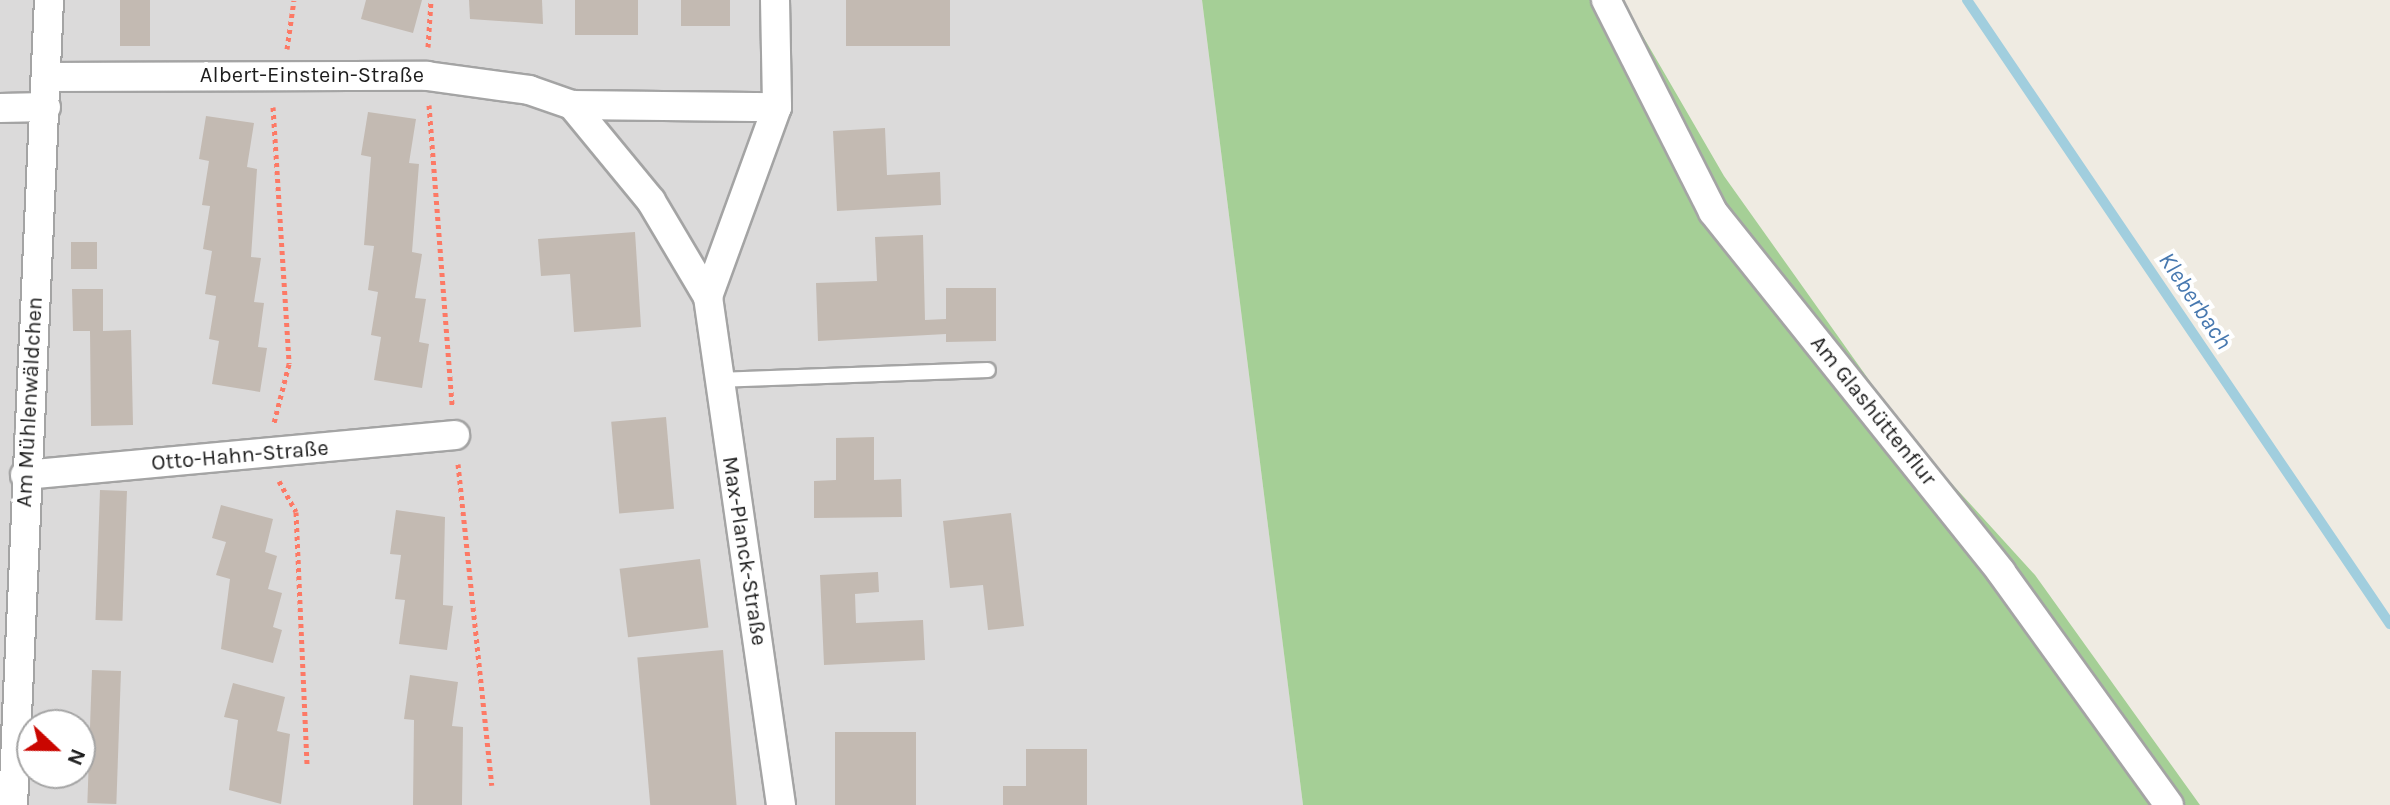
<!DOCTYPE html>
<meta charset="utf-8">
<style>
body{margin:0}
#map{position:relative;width:2390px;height:805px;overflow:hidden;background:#efebe2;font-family:Karla,sans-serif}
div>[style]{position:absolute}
.residential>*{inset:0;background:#dbdada}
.forest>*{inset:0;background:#a5cf96}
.stream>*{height:10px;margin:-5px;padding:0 5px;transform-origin:5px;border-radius:5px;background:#a1cede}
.building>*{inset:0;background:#c3bab2;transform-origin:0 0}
.path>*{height:5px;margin-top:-2.5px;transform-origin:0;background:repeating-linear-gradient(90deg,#fd7965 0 4px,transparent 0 8px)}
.roads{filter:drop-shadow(2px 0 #a4a4a4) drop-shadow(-2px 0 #a4a4a4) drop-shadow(0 2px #a4a4a4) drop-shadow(0 -2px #a4a4a4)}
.service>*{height:14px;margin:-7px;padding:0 7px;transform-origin:7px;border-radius:7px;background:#fff}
.minor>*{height:28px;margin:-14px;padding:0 14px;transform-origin:14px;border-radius:14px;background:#fff}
span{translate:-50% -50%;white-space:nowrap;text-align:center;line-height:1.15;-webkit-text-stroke:8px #fff;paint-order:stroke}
.street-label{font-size:22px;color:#1d1d1d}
.water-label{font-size:24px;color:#4778af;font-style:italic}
.north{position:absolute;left:16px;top:709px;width:80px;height:80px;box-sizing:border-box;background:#fff;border:2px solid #a5a5a5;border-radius:50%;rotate:112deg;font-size:22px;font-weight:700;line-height:32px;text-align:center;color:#1d1d1d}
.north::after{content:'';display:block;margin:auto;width:28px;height:36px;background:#ca0600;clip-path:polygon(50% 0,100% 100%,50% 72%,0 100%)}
</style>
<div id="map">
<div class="residential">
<i style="clip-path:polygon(evenodd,0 0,1202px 0,1303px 805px,0 805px,0 0,32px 725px,80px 725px,80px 773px,32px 773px,32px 725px)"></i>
</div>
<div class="forest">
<i style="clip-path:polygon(1202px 0,1622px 0,1724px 176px,1911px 439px,2035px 575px,2200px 805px,1303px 805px)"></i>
</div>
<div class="stream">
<i style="left:1967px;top:0;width:754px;rotate:55.87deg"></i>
</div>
<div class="building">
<i style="left:120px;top:0;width:30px;height:46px"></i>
<i style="clip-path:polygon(366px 0,422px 0,413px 33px,361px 19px)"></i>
<i style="clip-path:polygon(469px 0,542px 0,543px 24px,470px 19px)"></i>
<i style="left:575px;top:0;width:63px;height:35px"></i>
<i style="left:681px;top:0;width:49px;height:26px"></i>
<i style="left:846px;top:0;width:104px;height:46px"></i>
<i style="clip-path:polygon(368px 112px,416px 119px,409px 163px,419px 164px,412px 252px,422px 254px,415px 298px,426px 299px,419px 342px,429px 344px,422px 388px,374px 380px,381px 337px,371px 335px,378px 292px,368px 290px,374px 246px,364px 245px,371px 157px,361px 155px)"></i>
<i style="clip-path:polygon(206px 116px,254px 123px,247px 167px,257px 169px,251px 257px,261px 258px,254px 302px,264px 303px,258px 347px,267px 348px,260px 392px,212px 384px,219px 341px,209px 339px,216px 296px,205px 294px,212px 251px,203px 249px,210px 206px,202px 205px,209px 161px,199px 159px)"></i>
<i style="clip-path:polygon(885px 128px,887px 175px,940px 172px,941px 205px,837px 211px,833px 131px)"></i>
<i style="clip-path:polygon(635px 232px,641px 327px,574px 332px,570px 274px,541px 276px,538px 239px)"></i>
<i style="clip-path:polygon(923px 235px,925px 320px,946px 319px,946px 288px,996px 288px,996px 341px,946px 342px,946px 334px,818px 341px,816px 283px,877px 281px,875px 237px)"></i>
<i style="left:71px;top:242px;width:26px;height:27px"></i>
<i style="clip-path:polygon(72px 289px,103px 289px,103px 331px,131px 330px,133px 425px,91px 426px,90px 331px,73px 331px)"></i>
<i style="left:666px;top:417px;width:92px;height:55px;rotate:85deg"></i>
<i style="clip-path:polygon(874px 437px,874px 480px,901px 479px,902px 517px,814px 518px,814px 481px,836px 480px,836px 438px)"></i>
<i style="left:100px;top:490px;width:27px;height:130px;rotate:2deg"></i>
<i style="clip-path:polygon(221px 505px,273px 519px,265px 552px,277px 556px,268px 589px,282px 593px,273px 627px,282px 630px,273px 663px,221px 649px,230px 579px,216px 575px,226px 542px,212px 538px)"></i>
<i style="clip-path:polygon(396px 510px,445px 517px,443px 605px,453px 606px,447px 650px,399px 644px,405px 600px,395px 599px,401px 555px,390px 554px)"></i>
<i style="clip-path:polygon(1011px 513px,1024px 626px,988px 630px,983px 585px,950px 588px,943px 521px)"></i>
<i style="left:700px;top:559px;width:69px;height:81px;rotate:83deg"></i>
<i style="clip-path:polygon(878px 572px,879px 592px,855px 594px,856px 623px,923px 620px,925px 660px,824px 665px,820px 575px)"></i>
<i style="left:723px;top:650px;width:156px;height:86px;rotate:85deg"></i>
<i style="left:92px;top:670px;width:29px;height:133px;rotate:2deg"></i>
<i style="clip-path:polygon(410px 675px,458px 682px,452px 726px,463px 727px,462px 805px,413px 805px,414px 720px,404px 719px)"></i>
<i style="clip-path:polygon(233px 683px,285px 697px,277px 731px,290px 734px,281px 804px,229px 790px,238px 720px,224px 717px)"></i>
<i style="left:835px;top:732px;width:81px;height:73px"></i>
<i style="clip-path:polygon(1026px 749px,1087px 749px,1087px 805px,1003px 805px,1003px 786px,1026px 786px)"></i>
</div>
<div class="path">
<i style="left:428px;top:47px;width:47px;rotate:-86.3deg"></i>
<i style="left:287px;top:49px;width:49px;rotate:-81.9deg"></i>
<i style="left:429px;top:105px;width:302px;rotate:85.6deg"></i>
<i style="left:273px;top:107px;width:257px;rotate:86.4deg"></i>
<i style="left:289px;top:364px;width:61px;rotate:104.3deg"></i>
<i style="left:458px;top:464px;width:323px;rotate:84deg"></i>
<i style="left:279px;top:481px;width:35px;rotate:61deg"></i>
<i style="left:296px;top:512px;width:255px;rotate:87.5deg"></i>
</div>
<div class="roads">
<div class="service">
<i style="left:717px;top:380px;width:271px;rotate:-2.1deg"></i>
</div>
<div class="minor">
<i style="left:775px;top:0;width:107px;rotate:88.9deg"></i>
<i style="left:777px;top:107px;width:202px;rotate:110deg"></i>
<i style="left:708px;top:297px;width:513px;rotate:81.82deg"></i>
<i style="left:1606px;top:0;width:237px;rotate:63.2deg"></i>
<i style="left:1713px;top:212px;width:461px;rotate:51.3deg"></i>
<i style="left:2001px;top:572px;width:287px;rotate:54.2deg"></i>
<i style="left:47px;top:77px;width:380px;rotate:-0.2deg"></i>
<i style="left:427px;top:76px;width:103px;rotate:7.8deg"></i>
<i style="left:529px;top:90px;width:46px;rotate:19.2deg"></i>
<i style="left:572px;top:105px;width:205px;rotate:0.6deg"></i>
<i style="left:572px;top:105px;width:124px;rotate:50.5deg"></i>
<i style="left:651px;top:201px;width:112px;rotate:59.3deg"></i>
<i style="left:0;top:108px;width:46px;rotate:-1.2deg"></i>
<i style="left:25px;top:475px;width:432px;rotate:-5.3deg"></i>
<i style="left:13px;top:805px;width:806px;rotate:-87.44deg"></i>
</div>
</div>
<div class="street-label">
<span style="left:312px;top:76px">Albert-Einstein-Straße</span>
<span style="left:30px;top:402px;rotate:-87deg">Am Mühlenwäldchen</span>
<span style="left:1873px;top:411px;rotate:51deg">Am Glashüttenflur</span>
<span style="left:240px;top:456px;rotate:-5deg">Otto-Hahn-Straße</span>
<span style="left:744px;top:551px;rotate:81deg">Max-Planck-Straße</span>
</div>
<div class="water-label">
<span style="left:2195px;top:301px;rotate:56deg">Kleberbach</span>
</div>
<div class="north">N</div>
</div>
